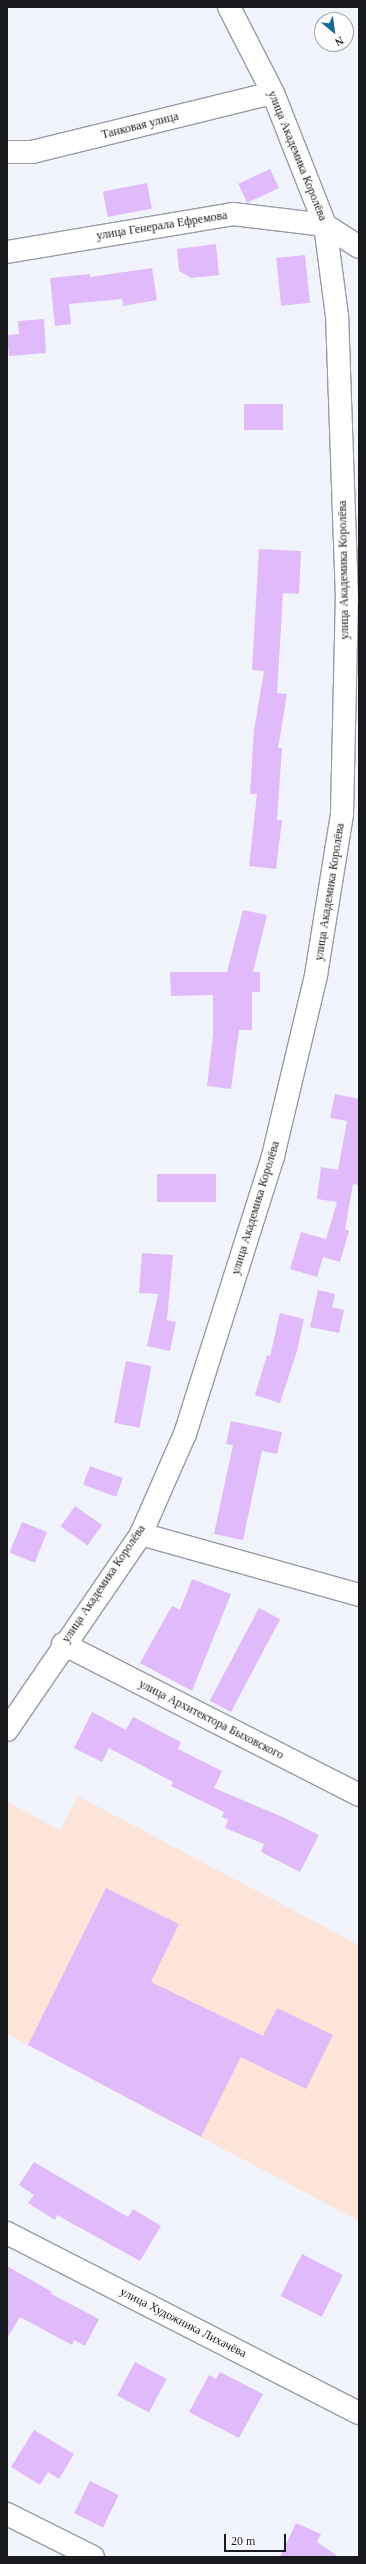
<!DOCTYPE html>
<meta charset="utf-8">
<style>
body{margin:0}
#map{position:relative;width:366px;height:2564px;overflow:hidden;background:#f2f4fd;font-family:Georgia,serif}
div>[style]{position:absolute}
.industrial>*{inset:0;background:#fde5da}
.building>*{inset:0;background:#e0bafa;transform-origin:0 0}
.roads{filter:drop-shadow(1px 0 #989ba5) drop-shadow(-1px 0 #989ba5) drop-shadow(0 1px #989ba5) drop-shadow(0 -1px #989ba5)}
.street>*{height:22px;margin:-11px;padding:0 11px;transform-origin:11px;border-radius:11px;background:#fff}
.secondary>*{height:22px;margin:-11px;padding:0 11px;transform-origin:11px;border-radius:11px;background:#fff}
span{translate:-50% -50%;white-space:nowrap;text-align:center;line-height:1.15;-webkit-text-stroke:3.5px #fff;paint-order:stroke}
.street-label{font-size:12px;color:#191a1e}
.frame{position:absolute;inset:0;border:8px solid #191a1e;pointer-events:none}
.north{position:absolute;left:314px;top:12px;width:40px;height:40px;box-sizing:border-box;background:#fff;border:1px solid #a3a3a5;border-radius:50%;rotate:151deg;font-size:11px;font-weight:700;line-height:16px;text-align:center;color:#191a1e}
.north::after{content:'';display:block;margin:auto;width:14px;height:18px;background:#1c679a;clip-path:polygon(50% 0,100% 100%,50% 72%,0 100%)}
.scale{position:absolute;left:224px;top:2534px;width:62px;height:18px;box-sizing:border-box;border:2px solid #191a1e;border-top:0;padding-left:5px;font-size:12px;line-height:14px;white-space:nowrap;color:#191a1e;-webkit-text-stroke:3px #fff;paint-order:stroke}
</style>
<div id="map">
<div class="industrial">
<i style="clip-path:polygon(78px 1796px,359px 1945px,359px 2221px,7px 2034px,7px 1802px,60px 1830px)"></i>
</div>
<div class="building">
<i style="left:270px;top:169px;width:21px;height:35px;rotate:65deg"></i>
<i style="left:147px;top:183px;width:26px;height:45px;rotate:79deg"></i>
<i style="clip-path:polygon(216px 244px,219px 275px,191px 278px,179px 271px,177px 249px)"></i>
<i style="left:305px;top:255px;width:48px;height:29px;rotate:84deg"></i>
<i style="clip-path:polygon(152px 268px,157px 300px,123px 306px,122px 299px,69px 304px,71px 324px,55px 326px,50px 278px,90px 274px,90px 277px)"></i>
<i style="clip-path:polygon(44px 319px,46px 353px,9px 356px,7px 335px,19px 334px,18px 321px)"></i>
<i style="left:244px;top:404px;width:39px;height:26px"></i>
<i style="clip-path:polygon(259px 549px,301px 551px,299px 594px,283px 593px,277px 693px,287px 694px,278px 748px,282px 748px,277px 820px,282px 820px,276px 869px,249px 866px,257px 794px,250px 794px,254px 730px,264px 671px,252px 670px)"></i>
<i style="clip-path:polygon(243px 910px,267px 915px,253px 972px,260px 972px,260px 992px,252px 992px,252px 1030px,239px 1030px,231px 1089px,207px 1086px,213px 1035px,213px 995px,171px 996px,170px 972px,227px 972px)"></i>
<i style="clip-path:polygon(335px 1094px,359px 1099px,359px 1185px,353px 1184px,345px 1229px,349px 1231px,340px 1262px,323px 1257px,317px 1277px,290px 1269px,301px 1232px,326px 1239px,337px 1202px,317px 1199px,321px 1167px,338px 1170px,347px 1121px,330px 1118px)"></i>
<i style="left:157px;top:1174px;width:59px;height:28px"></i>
<i style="clip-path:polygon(142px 1253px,173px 1255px,167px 1320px,176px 1322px,170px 1351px,147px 1346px,158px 1294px,139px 1293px)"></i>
<i style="clip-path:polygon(318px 1290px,335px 1294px,332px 1307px,344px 1310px,339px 1333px,310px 1327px)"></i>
<i style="clip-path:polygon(280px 1313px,304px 1319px,297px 1351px,280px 1403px,255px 1395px,267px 1355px,270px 1356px)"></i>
<i style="left:126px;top:1361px;width:26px;height:63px;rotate:11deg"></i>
<i style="clip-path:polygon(231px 1421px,282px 1432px,277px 1454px,262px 1451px,243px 1540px,214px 1534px,233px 1445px,226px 1444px)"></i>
<i style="left:90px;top:1466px;width:35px;height:20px;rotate:20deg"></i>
<i style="left:75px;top:1506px;width:33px;height:25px;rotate:35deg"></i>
<i style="left:22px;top:1522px;width:27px;height:33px;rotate:22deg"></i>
<i style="clip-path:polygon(192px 1579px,231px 1594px,192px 1691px,140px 1663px,172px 1606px,180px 1610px)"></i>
<i style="left:259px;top:1608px;width:24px;height:105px;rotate:28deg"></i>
<i style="clip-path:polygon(92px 1712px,126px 1730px,133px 1717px,181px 1742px,178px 1749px,222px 1771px,214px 1788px,285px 1818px,319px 1835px,300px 1872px,261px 1852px,264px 1844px,225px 1828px,228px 1820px,222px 1817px,224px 1812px,171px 1786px,173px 1782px,109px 1748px,102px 1762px,74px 1748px)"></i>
<i style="clip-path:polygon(106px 1888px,179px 1924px,151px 1982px,263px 2036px,277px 2008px,333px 2035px,306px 2089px,241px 2057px,201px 2137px,28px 2045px)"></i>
<i style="clip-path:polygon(34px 2162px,128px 2217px,133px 2209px,161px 2226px,140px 2261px,57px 2215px,55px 2220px,28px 2203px,34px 2195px,19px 2185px)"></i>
<i style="left:302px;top:2254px;width:46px;height:47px;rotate:27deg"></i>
<i style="clip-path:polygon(7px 2266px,52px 2292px,51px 2294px,99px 2319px,85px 2346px,74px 2340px,72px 2345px,20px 2317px,7px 2338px)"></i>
<i style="left:135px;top:2362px;width:36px;height:38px;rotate:28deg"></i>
<i style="clip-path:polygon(220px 2372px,263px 2394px,239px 2438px,189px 2412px,209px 2375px,216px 2379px)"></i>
<i style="clip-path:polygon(34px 2430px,74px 2454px,59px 2479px,48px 2472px,40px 2485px,11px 2467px)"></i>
<i style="left:90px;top:2481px;width:32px;height:36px;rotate:26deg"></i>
<i style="clip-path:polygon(296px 2523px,321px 2534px,317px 2542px,339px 2557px,280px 2557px)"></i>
</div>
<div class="roads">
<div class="street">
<i style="left:7px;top:152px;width:25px"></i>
<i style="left:32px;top:152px;width:248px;rotate:-13.8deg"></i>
<i style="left:7px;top:252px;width:229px;rotate:-9.5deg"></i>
<i style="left:233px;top:214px;width:93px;rotate:6.8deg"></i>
<i style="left:141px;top:1534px;width:226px;rotate:15.6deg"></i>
<i style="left:63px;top:1644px;width:332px;rotate:27deg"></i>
<i style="left:7px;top:2233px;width:395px;rotate:27.1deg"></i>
<i style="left:7px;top:2514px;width:96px;rotate:26.6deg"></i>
</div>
<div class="secondary">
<i style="left:325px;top:225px;width:40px;rotate:32.9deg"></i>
<i style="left:7px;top:1730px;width:237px;rotate:-55.6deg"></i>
<i style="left:141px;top:1534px;width:109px;rotate:-66.3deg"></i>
<i style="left:185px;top:1434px;width:292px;rotate:-72.4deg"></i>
<i style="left:273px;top:1156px;width:186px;rotate:-76.6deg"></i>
<i style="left:316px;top:975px;width:163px;rotate:-80.8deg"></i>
<i style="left:342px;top:814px;width:214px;rotate:-88.7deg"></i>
<i style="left:347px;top:600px;width:284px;rotate:-92deg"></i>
<i style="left:337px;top:316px;width:92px;rotate:-97.5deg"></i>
<i style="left:325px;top:225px;width:142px;rotate:-111.5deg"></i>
<i style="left:273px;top:93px;width:97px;rotate:-117.1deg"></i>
</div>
</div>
<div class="street-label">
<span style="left:140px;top:126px;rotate:-14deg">Танковая улица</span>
<span style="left:297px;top:156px;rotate:68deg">улица Академика Королёва</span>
<span style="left:162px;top:226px;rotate:-9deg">улица Генерала Ефремова</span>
<span style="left:344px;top:570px;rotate:-91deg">улица Академика Королёва</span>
<span style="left:330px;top:892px;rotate:-81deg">улица Академика Королёва</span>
<span style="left:256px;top:1208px;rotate:-73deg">улица Академика Королёва</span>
<span style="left:104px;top:1584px;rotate:-56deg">улица Академика Королёва</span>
<span style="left:211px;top:1720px;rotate:27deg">улица Архитектора Быховского</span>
<span style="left:183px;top:2323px;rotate:27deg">улица Художника Лихачёва</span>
</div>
<div class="frame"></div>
<div class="north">N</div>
<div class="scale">20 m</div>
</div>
